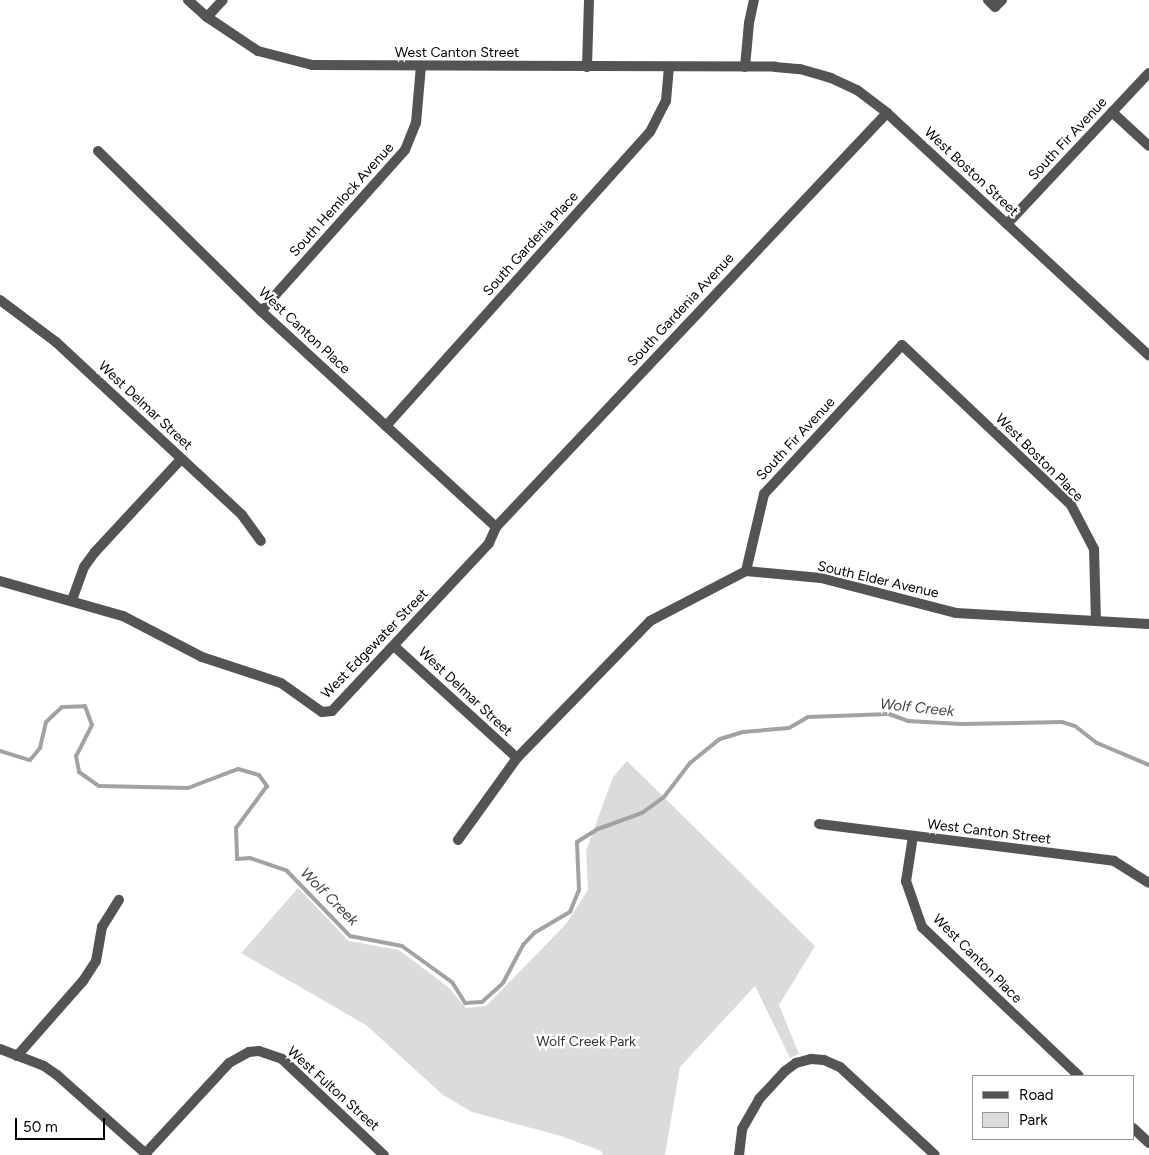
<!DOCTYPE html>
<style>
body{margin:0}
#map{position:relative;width:1149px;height:1155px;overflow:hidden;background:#fff;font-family:Figtree,sans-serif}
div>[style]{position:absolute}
.green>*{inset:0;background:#dbdbdb}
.stream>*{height:4px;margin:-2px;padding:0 2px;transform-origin:2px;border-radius:2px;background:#a2a2a2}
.street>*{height:10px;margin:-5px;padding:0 5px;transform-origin:5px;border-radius:5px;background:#545454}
span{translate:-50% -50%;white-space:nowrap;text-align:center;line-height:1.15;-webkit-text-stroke:4.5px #fff;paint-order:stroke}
.street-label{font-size:14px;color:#000}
.park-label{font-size:14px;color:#323232}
.water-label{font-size:15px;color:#434343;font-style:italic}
.legend{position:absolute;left:972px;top:1075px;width:162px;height:65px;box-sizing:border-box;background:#fff;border:1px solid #999;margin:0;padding:6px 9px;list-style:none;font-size:15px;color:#000}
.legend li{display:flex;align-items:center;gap:10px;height:25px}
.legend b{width:25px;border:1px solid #999}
.scale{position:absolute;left:15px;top:1118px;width:90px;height:22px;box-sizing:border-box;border:2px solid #000;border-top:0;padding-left:6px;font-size:15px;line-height:18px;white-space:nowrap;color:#000;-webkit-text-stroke:4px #fff;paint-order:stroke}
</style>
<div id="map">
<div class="green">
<i style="clip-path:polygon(627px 761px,815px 946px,779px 1005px,799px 1054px,790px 1058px,755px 986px,680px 1067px,665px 1155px,603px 1155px,601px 1151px,561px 1136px,472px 1112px,443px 1095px,366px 1025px,241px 953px,298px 888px,349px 941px,399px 950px,448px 987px,466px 1008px,486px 1006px,566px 924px,588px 890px,586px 851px,613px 777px)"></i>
</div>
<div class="stream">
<i style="left:0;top:751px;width:31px;rotate:17deg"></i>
<i style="left:30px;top:760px;width:16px;rotate:-50deg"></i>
<i style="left:40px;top:748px;width:27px;rotate:-77deg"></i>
<i style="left:46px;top:722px;width:22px;rotate:-43deg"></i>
<i style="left:62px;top:707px;width:23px;rotate:-2deg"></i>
<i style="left:85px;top:706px;width:20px;rotate:70deg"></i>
<i style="left:92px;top:725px;width:35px;rotate:117deg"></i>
<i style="left:76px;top:756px;width:16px;rotate:79deg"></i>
<i style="left:79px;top:772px;width:24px;rotate:35deg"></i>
<i style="left:99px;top:786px;width:89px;rotate:1.3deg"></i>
<i style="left:188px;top:788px;width:53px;rotate:-20.8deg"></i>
<i style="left:238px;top:769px;width:22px;rotate:16deg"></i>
<i style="left:259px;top:775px;width:14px;rotate:54deg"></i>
<i style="left:267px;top:786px;width:52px;rotate:126.4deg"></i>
<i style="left:236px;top:828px;width:31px;rotate:88deg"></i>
<i style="left:237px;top:859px;width:13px;rotate:-4deg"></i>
<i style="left:250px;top:858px;width:39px;rotate:19deg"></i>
<i style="left:287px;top:871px;width:91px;rotate:45.9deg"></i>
<i style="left:350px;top:936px;width:53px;rotate:10.9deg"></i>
<i style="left:402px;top:946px;width:62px;rotate:35.8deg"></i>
<i style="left:452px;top:982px;width:25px;rotate:58deg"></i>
<i style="left:465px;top:1003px;width:17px;rotate:-3deg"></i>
<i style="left:482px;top:1002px;width:28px;rotate:-42deg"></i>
<i style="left:503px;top:983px;width:43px;rotate:-62.2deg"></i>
<i style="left:523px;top:945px;width:16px;rotate:-47deg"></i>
<i style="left:534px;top:933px;width:42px;rotate:-30.3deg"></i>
<i style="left:570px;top:912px;width:24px;rotate:-68deg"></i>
<i style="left:579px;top:890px;width:48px;rotate:-92.4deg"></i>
<i style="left:577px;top:842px;width:25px;rotate:-32deg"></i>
<i style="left:598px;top:829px;width:47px;rotate:-20deg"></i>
<i style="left:642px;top:813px;width:27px;rotate:-36deg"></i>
<i style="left:664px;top:797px;width:43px;rotate:-52.6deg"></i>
<i style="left:690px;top:763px;width:38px;rotate:-39deg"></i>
<i style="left:720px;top:739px;width:24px;rotate:-17deg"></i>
<i style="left:743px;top:732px;width:46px;rotate:-5deg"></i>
<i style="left:789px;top:728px;width:22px;rotate:-30deg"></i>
<i style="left:808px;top:717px;width:81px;rotate:-2.1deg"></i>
<i style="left:889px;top:714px;width:20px;rotate:20deg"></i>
<i style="left:908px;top:721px;width:53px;rotate:3.2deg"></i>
<i style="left:961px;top:724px;width:101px;rotate:-1.1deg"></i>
<i style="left:1062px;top:722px;width:14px;rotate:17deg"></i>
<i style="left:1075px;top:726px;width:28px;rotate:38deg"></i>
<i style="left:1097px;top:743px;width:56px;rotate:22.9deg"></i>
</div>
<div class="street">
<i style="left:188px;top:0;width:25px;rotate:42deg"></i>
<i style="left:207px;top:17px;width:61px;rotate:33.7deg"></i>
<i style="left:258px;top:51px;width:56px;rotate:14.5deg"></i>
<i style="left:312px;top:65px;width:463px;rotate:0.2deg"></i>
<i style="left:775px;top:67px;width:25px;rotate:5deg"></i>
<i style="left:800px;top:69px;width:32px;rotate:16deg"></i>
<i style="left:831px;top:78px;width:29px;rotate:25deg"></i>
<i style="left:857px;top:90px;width:38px;rotate:37deg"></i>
<i style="left:887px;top:113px;width:357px;rotate:42.8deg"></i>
<i style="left:988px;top:0;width:10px;rotate:45deg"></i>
<i style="left:995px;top:7px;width:10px;rotate:-45deg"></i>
<i style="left:207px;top:17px;width:23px;rotate:-47deg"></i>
<i style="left:587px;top:67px;width:67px;rotate:-88.3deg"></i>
<i style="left:745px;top:67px;width:44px;rotate:-84.8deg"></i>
<i style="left:749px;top:23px;width:24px;rotate:-78deg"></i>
<i style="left:1112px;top:112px;width:50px;rotate:42.6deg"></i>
<i style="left:98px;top:151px;width:228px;rotate:44.5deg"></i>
<i style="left:261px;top:311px;width:319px;rotate:42.6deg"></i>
<i style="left:1007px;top:224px;width:207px;rotate:-46.8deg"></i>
<i style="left:0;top:300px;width:70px;rotate:36.9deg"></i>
<i style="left:56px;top:342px;width:254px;rotate:42.9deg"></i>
<i style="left:242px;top:515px;width:32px;rotate:54deg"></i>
<i style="left:261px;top:311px;width:216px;rotate:-48.2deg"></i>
<i style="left:405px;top:150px;width:29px;rotate:-68deg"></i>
<i style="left:416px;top:123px;width:57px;rotate:-85deg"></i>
<i style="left:386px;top:426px;width:395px;rotate:-48.1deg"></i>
<i style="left:650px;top:132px;width:35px;rotate:-63deg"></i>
<i style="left:666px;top:101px;width:34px;rotate:-85deg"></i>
<i style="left:746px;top:571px;width:79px;rotate:-76.8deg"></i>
<i style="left:764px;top:494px;width:203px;rotate:-47.2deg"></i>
<i style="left:902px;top:345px;width:233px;rotate:43.4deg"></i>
<i style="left:1071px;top:505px;width:50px;rotate:62.4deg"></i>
<i style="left:1094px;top:549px;width:71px;rotate:88.4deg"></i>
<i style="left:0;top:581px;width:128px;rotate:15.9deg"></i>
<i style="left:123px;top:616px;width:89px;rotate:27.4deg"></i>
<i style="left:202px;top:657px;width:83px;rotate:18.2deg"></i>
<i style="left:281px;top:683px;width:50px;rotate:35.3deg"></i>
<i style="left:322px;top:712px;width:10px;rotate:-6deg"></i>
<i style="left:332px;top:711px;width:230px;rotate:-46.9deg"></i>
<i style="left:489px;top:543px;width:17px;rotate:-66deg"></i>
<i style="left:496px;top:527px;width:569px;rotate:-46.64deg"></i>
<i style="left:72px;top:600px;width:35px;rotate:-70deg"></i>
<i style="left:84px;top:567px;width:19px;rotate:-54deg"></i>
<i style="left:95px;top:552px;width:127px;rotate:-47.2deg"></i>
<i style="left:394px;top:646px;width:166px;rotate:42.3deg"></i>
<i style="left:819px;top:824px;width:297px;rotate:7.1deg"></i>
<i style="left:1114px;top:861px;width:41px;rotate:32.2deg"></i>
<i style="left:913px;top:836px;width:46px;rotate:98.8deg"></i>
<i style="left:906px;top:881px;width:49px;rotate:70.8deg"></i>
<i style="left:922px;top:927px;width:216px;rotate:43.5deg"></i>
<i style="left:458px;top:840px;width:101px;rotate:-54.3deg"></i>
<i style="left:517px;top:758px;width:191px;rotate:-45.8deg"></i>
<i style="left:650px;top:621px;width:108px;rotate:-27.5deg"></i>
<i style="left:746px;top:571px;width:75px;rotate:5.3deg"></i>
<i style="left:821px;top:578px;width:139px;rotate:14.5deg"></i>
<i style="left:956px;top:613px;width:193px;rotate:3.3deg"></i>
<i style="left:0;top:1049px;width:47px;rotate:21.1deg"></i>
<i style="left:44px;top:1066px;width:16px;rotate:35deg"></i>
<i style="left:57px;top:1075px;width:120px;rotate:41.6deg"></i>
<i style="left:17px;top:1056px;width:100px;rotate:-48.7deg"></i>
<i style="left:83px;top:981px;width:24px;rotate:-57deg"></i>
<i style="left:96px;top:961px;width:35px;rotate:-80deg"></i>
<i style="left:102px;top:927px;width:32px;rotate:-58deg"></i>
<i style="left:1133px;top:1128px;width:22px;rotate:43deg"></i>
<i style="left:146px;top:1153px;width:122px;rotate:-47.3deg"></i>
<i style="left:229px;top:1063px;width:23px;rotate:-29deg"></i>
<i style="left:249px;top:1052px;width:10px;rotate:-6deg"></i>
<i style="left:259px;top:1051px;width:24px;rotate:19deg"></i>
<i style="left:282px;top:1059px;width:140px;rotate:43.3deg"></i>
<i style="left:739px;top:1155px;width:26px;rotate:-83deg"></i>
<i style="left:742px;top:1129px;width:34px;rotate:-60deg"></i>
<i style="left:759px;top:1099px;width:38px;rotate:-47deg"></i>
<i style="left:785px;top:1071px;width:14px;rotate:-36deg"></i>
<i style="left:796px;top:1063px;width:16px;rotate:-15deg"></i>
<i style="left:811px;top:1059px;width:13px;rotate:4deg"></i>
<i style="left:824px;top:1060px;width:17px;rotate:24deg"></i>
<i style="left:840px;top:1067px;width:129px;rotate:42.8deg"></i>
</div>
<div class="street-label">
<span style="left:457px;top:53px">West Canton Street</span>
<span style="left:1068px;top:139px;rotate:-47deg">South Fir Avenue</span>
<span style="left:971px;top:172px;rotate:43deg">West Boston Street</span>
<span style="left:342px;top:200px;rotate:-48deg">South Hemlock Avenue</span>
<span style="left:531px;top:244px;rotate:-48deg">South Gardenia Place</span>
<span style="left:681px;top:310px;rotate:-47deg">South Gardenia Avenue</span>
<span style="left:304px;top:331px;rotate:43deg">West Canton Place</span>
<span style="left:145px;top:406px;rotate:43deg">West Delmar Street</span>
<span style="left:796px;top:439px;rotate:-47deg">South Fir Avenue</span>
<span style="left:1039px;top:458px;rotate:45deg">West Boston Place</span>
<span style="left:878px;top:580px;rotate:13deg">South Elder Avenue</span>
<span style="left:375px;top:644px;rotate:-46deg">West Edgewater Street</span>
<span style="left:465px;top:692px;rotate:43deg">West Delmar Street</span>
<span style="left:989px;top:832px;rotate:7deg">West Canton Street</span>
<span style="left:977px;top:959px;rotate:45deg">West Canton Place</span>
<span style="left:333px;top:1089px;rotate:42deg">West Fulton Street</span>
</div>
<div class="park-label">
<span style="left:586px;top:1042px">Wolf Creek Park</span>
</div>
<div class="water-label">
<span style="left:917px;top:708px;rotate:6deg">Wolf Creek</span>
<span style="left:329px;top:897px;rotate:45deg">Wolf Creek</span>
</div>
<ul class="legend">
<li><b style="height:6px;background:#545454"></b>Road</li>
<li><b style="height:14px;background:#dbdbdb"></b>Park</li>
</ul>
<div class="scale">50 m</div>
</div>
